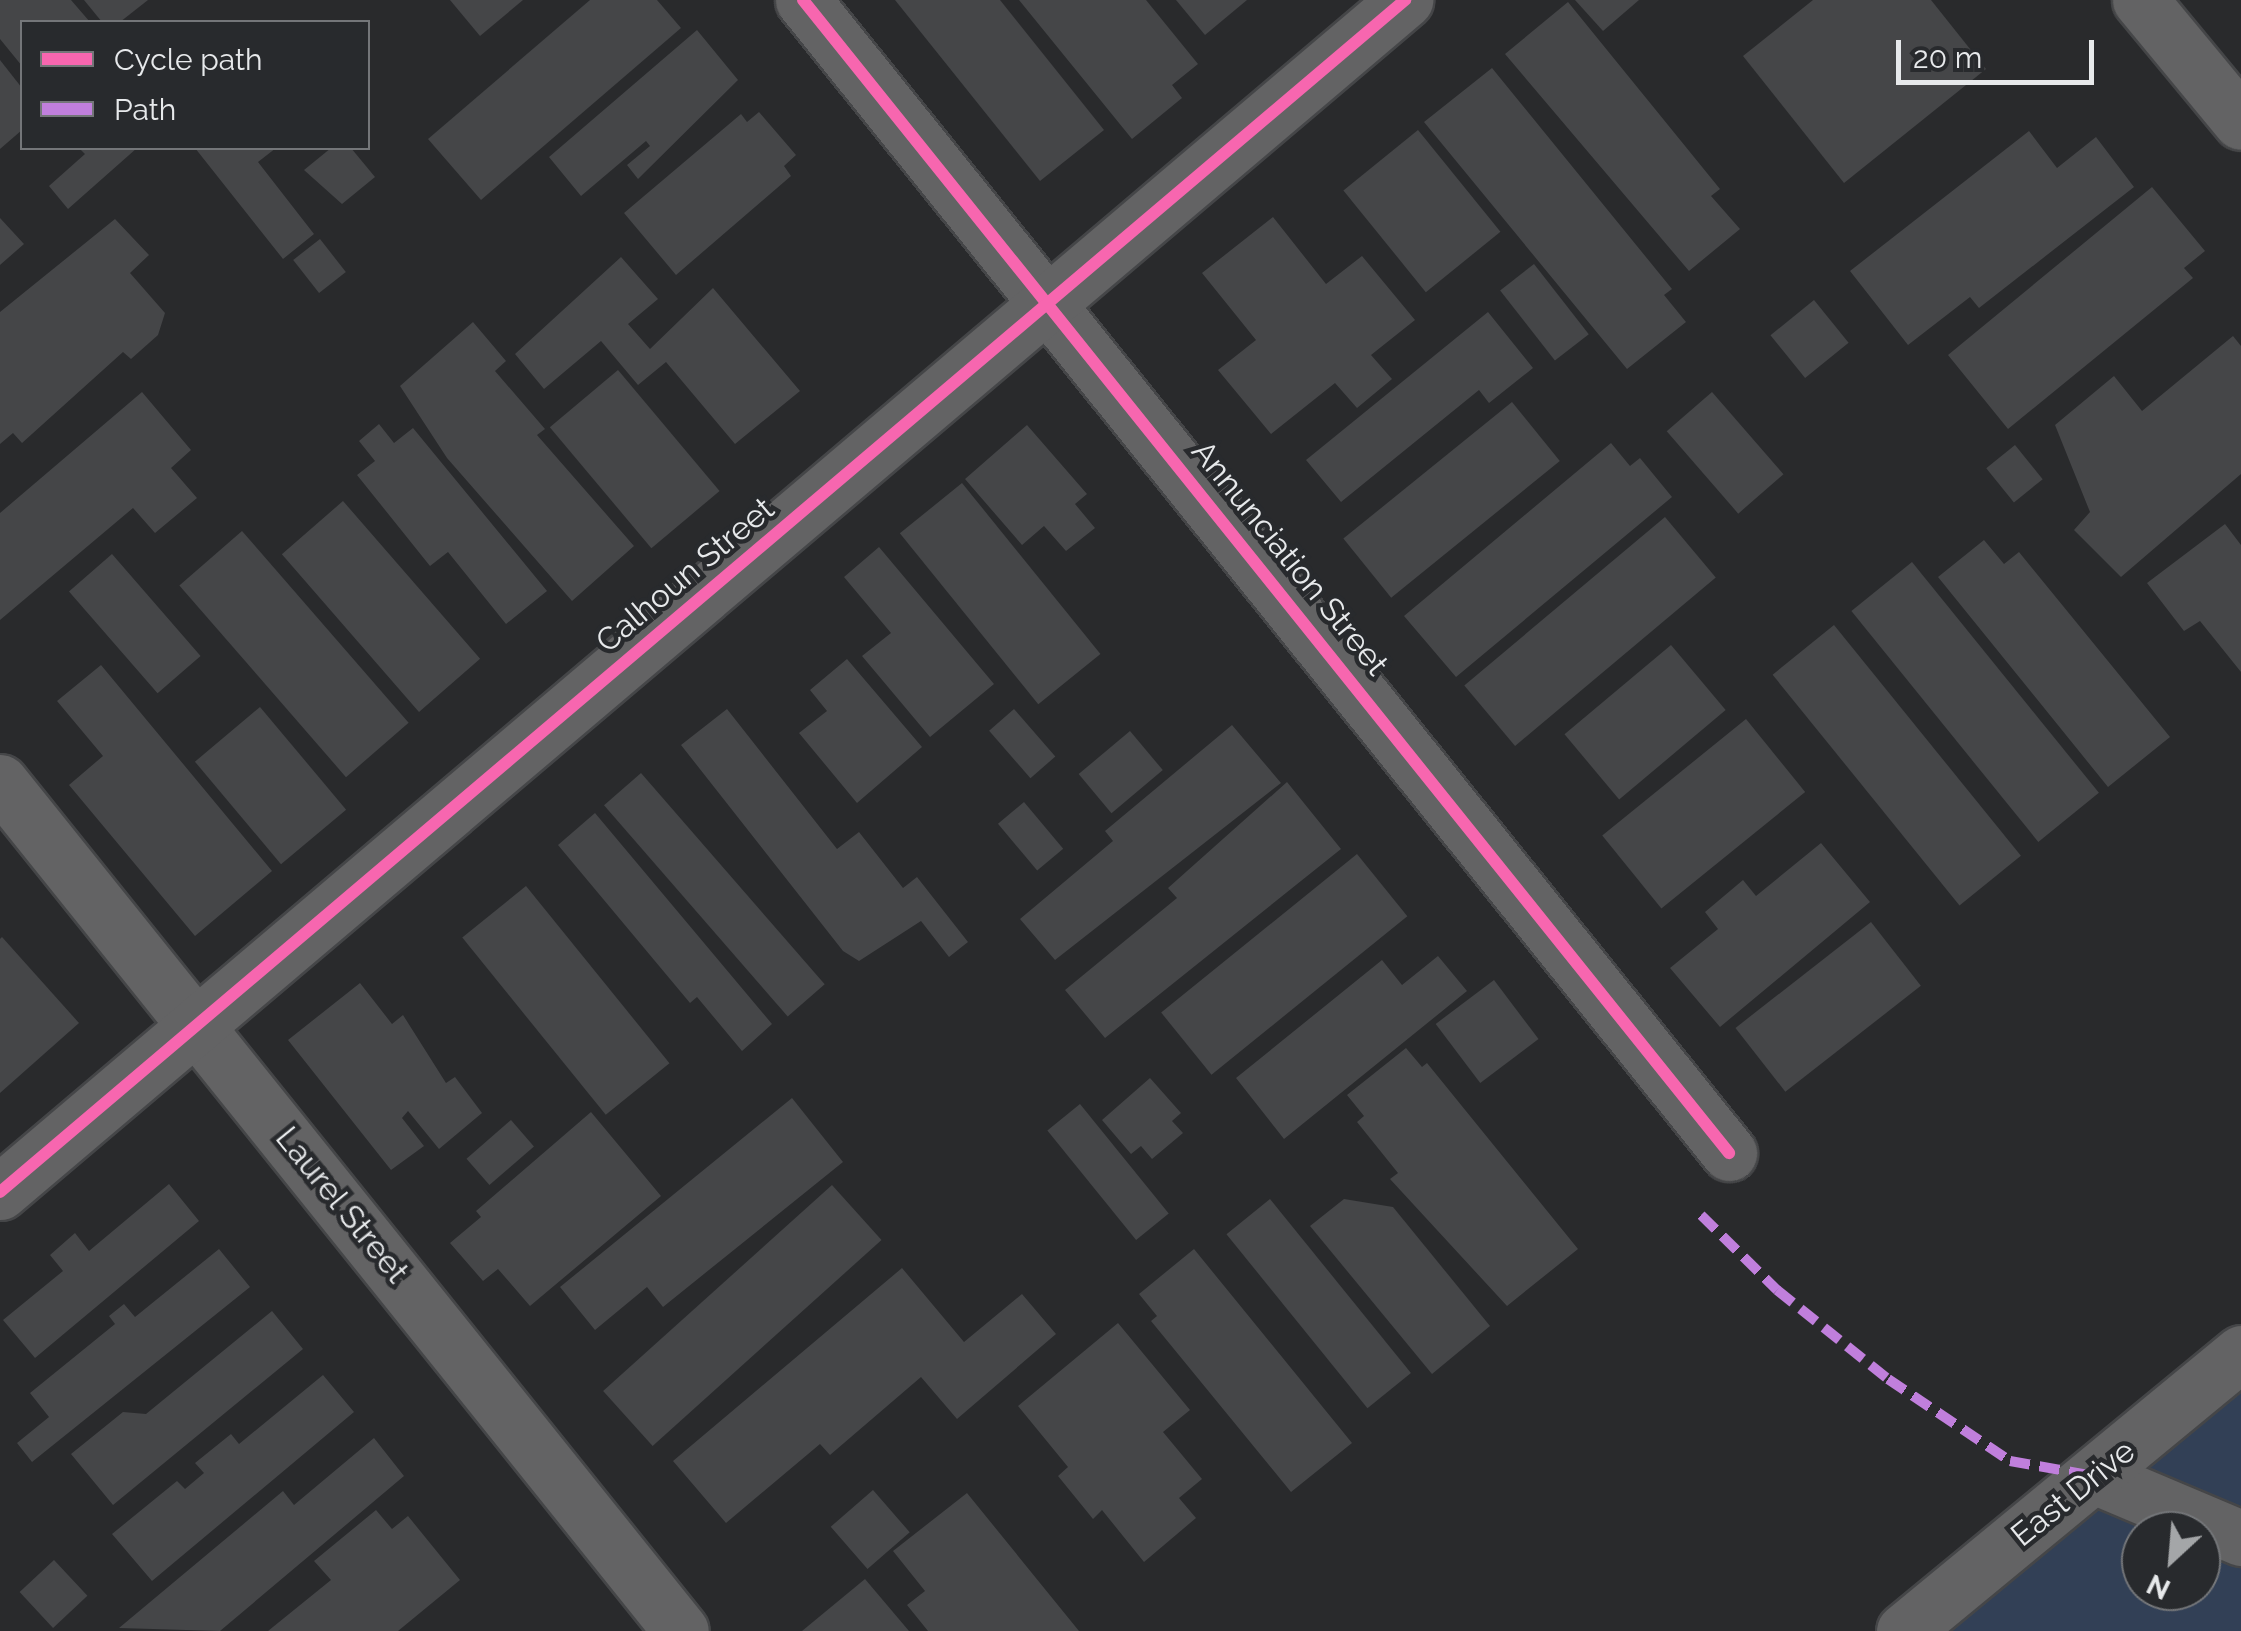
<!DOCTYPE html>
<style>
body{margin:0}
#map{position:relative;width:2241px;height:1631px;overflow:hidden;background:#292a2c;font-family:Raleway,sans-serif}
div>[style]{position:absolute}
.green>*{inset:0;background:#324056}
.building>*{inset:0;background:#454648;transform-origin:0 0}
.roads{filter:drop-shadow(2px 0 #454648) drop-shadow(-2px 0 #454648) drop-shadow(0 2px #454648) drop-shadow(0 -2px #454648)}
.minor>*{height:55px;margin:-27.5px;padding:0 27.5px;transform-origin:27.5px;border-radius:27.5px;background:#636364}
.quiet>*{height:10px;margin-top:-5px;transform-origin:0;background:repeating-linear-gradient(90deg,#c07fdc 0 20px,transparent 0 30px)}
.cycleway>*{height:12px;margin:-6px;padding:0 6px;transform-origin:6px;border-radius:6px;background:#f766af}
span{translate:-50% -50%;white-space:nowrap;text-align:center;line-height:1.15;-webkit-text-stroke:9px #282a2d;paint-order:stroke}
.street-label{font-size:32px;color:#e7e9eb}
.legend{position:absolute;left:20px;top:20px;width:350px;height:130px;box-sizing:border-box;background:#282a2d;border:2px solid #747679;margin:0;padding:12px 18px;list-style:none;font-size:30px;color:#e7e9eb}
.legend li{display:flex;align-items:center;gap:20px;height:50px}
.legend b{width:50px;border:2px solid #747679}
.north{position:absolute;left:2121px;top:1511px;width:100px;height:100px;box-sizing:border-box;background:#282a2d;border:2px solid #747679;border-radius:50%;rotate:206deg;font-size:28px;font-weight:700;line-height:40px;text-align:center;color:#e7e9eb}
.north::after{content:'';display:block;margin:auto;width:35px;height:45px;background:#a4a6a8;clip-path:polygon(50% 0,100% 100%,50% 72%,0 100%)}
.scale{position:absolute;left:1896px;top:40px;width:198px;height:45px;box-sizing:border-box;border:5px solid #e7e9eb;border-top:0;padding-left:12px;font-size:30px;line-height:35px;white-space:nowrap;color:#e7e9eb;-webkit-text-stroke:8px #282a2d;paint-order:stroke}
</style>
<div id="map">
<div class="green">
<i style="clip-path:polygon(evenodd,2241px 1359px,2241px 1631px,1911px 1631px,2241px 1359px,2141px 1531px,2201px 1531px,2201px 1591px,2141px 1591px,2141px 1531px)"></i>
</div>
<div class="building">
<i style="clip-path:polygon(0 0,71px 0,90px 22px,22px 22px,22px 66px,0 39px)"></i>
<i style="clip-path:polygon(84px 0,148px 0,120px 22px,102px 22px)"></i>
<i style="clip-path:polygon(450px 0,523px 0,480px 36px)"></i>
<i style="clip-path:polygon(590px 0,657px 0,681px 28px,481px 200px,428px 139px)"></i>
<i style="clip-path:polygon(895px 0,1000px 0,1104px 130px,1040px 181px)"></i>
<i style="clip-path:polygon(1019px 0,1146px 0,1198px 64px,1172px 85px,1182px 98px,1132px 139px)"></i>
<i style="clip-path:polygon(1176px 0,1247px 0,1205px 35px)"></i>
<i style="clip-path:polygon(1575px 0,1639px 0,1603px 31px)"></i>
<i style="clip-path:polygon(1813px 0,1931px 0,1986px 69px,1844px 183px,1743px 56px)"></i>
<i style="clip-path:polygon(1568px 2px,1720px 189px,1711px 196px,1740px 229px,1689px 271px,1505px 54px)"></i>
<i style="clip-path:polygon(697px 30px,738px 80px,638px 179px,627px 165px,650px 146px,646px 141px,581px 196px,549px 157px)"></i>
<i style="clip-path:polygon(0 60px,22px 88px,22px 130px,0 149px)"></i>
<i style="clip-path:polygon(1492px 68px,1672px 289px,1664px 295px,1686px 322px,1627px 369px,1424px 122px)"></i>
<i style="clip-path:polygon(759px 112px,796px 155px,784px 166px,791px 176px,676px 275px,624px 213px,741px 114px,747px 122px)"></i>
<i style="left:1418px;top:130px;width:131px;height:96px;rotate:51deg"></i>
<i style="clip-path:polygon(2029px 131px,2057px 168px,2096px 137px,2134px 187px,1979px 308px,1970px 297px,1908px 345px,1850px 271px)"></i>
<i style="clip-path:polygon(79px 148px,137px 148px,68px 209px,49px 186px,85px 154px)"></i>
<i style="clip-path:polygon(195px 148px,276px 148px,258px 162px,314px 234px,283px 259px)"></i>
<i style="clip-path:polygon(331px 148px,351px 148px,375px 177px,342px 204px,304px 170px)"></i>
<i style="clip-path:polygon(2152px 187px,2205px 251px,2184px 268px,2193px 278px,2008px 429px,1948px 355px)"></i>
<i style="clip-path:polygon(1273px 217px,1326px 284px,1362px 256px,1415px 320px,1371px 355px,1392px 379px,1357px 408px,1335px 383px,1271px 434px,1218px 370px,1256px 340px,1202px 273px)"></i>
<i style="clip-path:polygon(0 218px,24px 244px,0 265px)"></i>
<i style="clip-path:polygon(115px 219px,149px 255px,130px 273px,165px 313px,158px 335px,131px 359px,123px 352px,22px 443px,13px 433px,0 444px,0 312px)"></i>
<i style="left:320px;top:239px;width:42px;height:34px;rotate:52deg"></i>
<i style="clip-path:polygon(621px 257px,658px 299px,628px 324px,650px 349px,713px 288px,800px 391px,735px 444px,666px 362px,638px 385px,601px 341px,544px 389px,515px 354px)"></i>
<i style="left:1534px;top:264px;width:89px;height:43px;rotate:52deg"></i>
<i style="left:1814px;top:300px;width:55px;height:56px;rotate:51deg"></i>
<i style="clip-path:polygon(1488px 312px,1533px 368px,1489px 403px,1479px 390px,1341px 502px,1306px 460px)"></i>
<i style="clip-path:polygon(473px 322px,506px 361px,495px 371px,545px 429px,537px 435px,634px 546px,572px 601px,447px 458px,400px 386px)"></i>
<i style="clip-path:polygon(2233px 336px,2241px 346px,2241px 474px,2121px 577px,2074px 530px,2090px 512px,2055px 425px,2114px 376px,2142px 411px)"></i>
<i style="left:618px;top:370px;width:158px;height:89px;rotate:50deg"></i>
<i style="clip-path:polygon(142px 392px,191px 450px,171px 468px,197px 498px,155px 533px,133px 508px,0 620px,0 513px)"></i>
<i style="left:1712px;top:392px;width:109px;height:60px;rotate:49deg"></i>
<i style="left:1512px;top:402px;width:76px;height:217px;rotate:51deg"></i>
<i style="clip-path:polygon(379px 424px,394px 443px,413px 428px,547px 591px,506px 624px,448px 552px,430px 566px,357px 475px,375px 461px,359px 441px)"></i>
<i style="clip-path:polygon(1027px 425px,1087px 494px,1075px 504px,1095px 528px,1066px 551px,1044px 526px,1022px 545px,965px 479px)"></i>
<i style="clip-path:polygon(1611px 443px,1630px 466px,1640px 458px,1672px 497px,1456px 677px,1404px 616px)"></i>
<i style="left:2015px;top:445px;width:44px;height:37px;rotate:51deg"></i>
<i style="left:962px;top:483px;width:220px;height:80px;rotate:51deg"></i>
<i style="left:343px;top:501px;width:209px;height:81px;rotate:49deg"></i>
<i style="left:1665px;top:517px;width:79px;height:262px;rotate:50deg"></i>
<i style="clip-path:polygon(2225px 524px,2241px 545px,2241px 672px,2200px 621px,2184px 631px,2147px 583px)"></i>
<i style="left:242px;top:531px;width:254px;height:83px;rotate:49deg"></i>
<i style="clip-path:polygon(1984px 540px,2004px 564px,2019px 552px,2170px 737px,2108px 787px,1938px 577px)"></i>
<i style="clip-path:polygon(879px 547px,994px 684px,930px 737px,862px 656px,891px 633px,844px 577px)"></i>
<i style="left:112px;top:554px;width:135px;height:57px;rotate:49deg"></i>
<i style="left:1912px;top:562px;width:297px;height:78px;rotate:51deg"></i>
<i style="left:1834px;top:625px;width:297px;height:79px;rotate:51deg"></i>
<i style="left:1671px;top:645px;width:85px;height:139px;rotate:50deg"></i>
<i style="clip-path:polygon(847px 659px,922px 747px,857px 803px,799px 733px,827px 711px,810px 690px)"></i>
<i style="clip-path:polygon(101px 665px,272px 871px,195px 936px,69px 785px,103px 756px,57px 701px)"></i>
<i style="left:260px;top:707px;width:134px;height:85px;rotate:50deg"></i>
<i style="clip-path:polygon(727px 709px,837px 849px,859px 832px,903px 888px,917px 877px,968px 942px,949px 957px,921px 921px,859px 961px,843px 951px,681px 745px)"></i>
<i style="left:1014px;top:709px;width:63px;height:33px;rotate:49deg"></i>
<i style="left:1746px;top:719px;width:94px;height:185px;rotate:51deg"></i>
<i style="clip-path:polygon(1232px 725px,1281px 783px,1055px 960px,1020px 919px,1113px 841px,1105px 831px)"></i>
<i style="left:1130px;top:731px;width:51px;height:67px;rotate:50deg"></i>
<i style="left:641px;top:773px;width:280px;height:49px;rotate:49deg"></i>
<i style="clip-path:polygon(1287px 782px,1341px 849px,1105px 1038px,1065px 990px,1177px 898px,1168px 888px)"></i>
<i style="left:1024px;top:802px;width:61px;height:34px;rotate:50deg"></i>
<i style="clip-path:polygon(595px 813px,772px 1024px,742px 1051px,697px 997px,690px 1003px,558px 845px)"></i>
<i style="clip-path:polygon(1821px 843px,1870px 902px,1720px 1027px,1670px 968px,1718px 929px,1705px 912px,1743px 880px,1756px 896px)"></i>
<i style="left:1357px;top:854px;width:80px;height:252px;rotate:51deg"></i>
<i style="left:526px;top:886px;width:228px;height:82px;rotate:51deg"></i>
<i style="left:1871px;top:922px;width:81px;height:172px;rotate:52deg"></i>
<i style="clip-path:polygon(2px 937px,79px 1023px,0 1093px,0 939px)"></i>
<i style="clip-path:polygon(1438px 956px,1467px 991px,1284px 1139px,1236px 1078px,1382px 960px,1402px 985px)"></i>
<i style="left:1494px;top:980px;width:74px;height:73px;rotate:53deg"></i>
<i style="clip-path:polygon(360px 983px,392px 1024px,403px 1015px,446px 1083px,455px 1077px,482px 1113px,439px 1149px,408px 1111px,402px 1118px,424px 1146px,391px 1170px,288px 1040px)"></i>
<i style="clip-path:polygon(1406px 1048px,1422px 1067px,1427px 1063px,1578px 1249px,1507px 1306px,1390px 1179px,1398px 1173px,1357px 1122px,1364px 1116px,1347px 1095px)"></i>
<i style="clip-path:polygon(1150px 1078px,1181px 1113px,1172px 1121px,1183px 1133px,1152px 1159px,1141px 1146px,1131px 1154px,1102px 1120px)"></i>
<i style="clip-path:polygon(792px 1098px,843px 1162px,663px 1307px,647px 1287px,595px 1330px,560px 1287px)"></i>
<i style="left:1080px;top:1104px;width:141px;height:42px;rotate:51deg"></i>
<i style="clip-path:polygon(591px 1112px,661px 1196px,530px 1306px,498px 1269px,483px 1281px,450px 1243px,481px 1217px,476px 1211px)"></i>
<i style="left:511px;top:1120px;width:35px;height:59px;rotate:49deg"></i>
<i style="clip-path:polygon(169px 1184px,199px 1221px,35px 1358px,3px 1320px,63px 1271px,50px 1255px,75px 1233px,89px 1251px)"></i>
<i style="left:832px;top:1185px;width:74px;height:308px;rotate:48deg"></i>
<i style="left:1270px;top:1199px;width:224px;height:56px;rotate:51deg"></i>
<i style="clip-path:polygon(1344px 1199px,1393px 1207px,1490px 1326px,1432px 1374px,1310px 1226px)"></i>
<i style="clip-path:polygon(219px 1249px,250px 1287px,32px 1462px,17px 1443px,49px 1417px,30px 1393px,115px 1324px,109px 1316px,124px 1304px,135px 1317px)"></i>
<i style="clip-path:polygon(1194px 1249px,1352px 1443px,1291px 1492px,1151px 1321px,1157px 1316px,1139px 1294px)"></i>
<i style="clip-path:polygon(902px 1268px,964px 1342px,1022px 1294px,1056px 1334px,957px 1419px,921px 1377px,830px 1455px,820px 1444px,726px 1523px,673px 1461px)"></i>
<i style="clip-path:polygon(272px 1311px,303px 1349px,113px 1505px,71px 1454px,123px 1412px,146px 1414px)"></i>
<i style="clip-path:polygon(1118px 1323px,1190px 1410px,1163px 1432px,1202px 1479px,1179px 1498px,1196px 1518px,1144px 1562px,1102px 1510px,1093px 1519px,1058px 1476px,1068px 1467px,1018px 1406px)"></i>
<i style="clip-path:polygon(323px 1375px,354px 1412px,152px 1581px,112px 1534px,177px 1481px,185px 1489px,204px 1473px,195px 1463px,231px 1434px,239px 1444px)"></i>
<i style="clip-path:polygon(374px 1438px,404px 1476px,220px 1631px,119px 1628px,283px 1491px,294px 1505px)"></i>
<i style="left:873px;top:1490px;width:56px;height:56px;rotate:49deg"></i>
<i style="clip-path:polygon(967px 1493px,1079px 1631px,928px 1631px,907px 1605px,925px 1591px,893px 1551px)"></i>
<i style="clip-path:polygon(376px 1510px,392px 1529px,408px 1516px,460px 1580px,398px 1631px,268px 1631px,331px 1580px,314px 1561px)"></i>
<i style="left:54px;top:1560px;width:49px;height:47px;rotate:47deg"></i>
<i style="clip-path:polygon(865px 1579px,909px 1631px,802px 1631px)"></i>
</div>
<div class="roads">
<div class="minor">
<i style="left:803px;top:0;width:1479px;rotate:51.23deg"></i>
<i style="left:2140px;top:0;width:158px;rotate:50.4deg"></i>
<i style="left:0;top:782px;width:1088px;rotate:51.27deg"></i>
<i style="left:0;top:1192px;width:1843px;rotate:-40.31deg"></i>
<i style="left:2094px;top:1476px;width:160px;rotate:22.9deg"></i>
<i style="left:1904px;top:1631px;width:437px;rotate:-39.5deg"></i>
</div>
</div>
<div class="quiet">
<i style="left:1701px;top:1215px;width:107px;rotate:44.6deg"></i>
<i style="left:1777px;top:1290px;width:142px;rotate:38.7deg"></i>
<i style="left:1888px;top:1379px;width:147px;rotate:33.9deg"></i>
<i style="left:2010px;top:1461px;width:85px;rotate:10.1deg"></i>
</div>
<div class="cycleway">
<i style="left:803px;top:0;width:1479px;rotate:51.23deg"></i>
<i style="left:0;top:1192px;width:1843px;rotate:-40.31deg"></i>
</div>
<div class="street-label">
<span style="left:1290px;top:558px;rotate:51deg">Annunciation Street</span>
<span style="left:685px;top:575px;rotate:-40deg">Calhoun Street</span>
<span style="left:342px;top:1205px;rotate:51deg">Laurel Street</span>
<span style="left:2073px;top:1493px;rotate:-39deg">East Drive</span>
</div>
<ul class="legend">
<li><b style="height:12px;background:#f766af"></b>Cycle path</li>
<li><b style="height:12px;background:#c07fdc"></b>Path</li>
</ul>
<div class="north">N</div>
<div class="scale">20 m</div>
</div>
